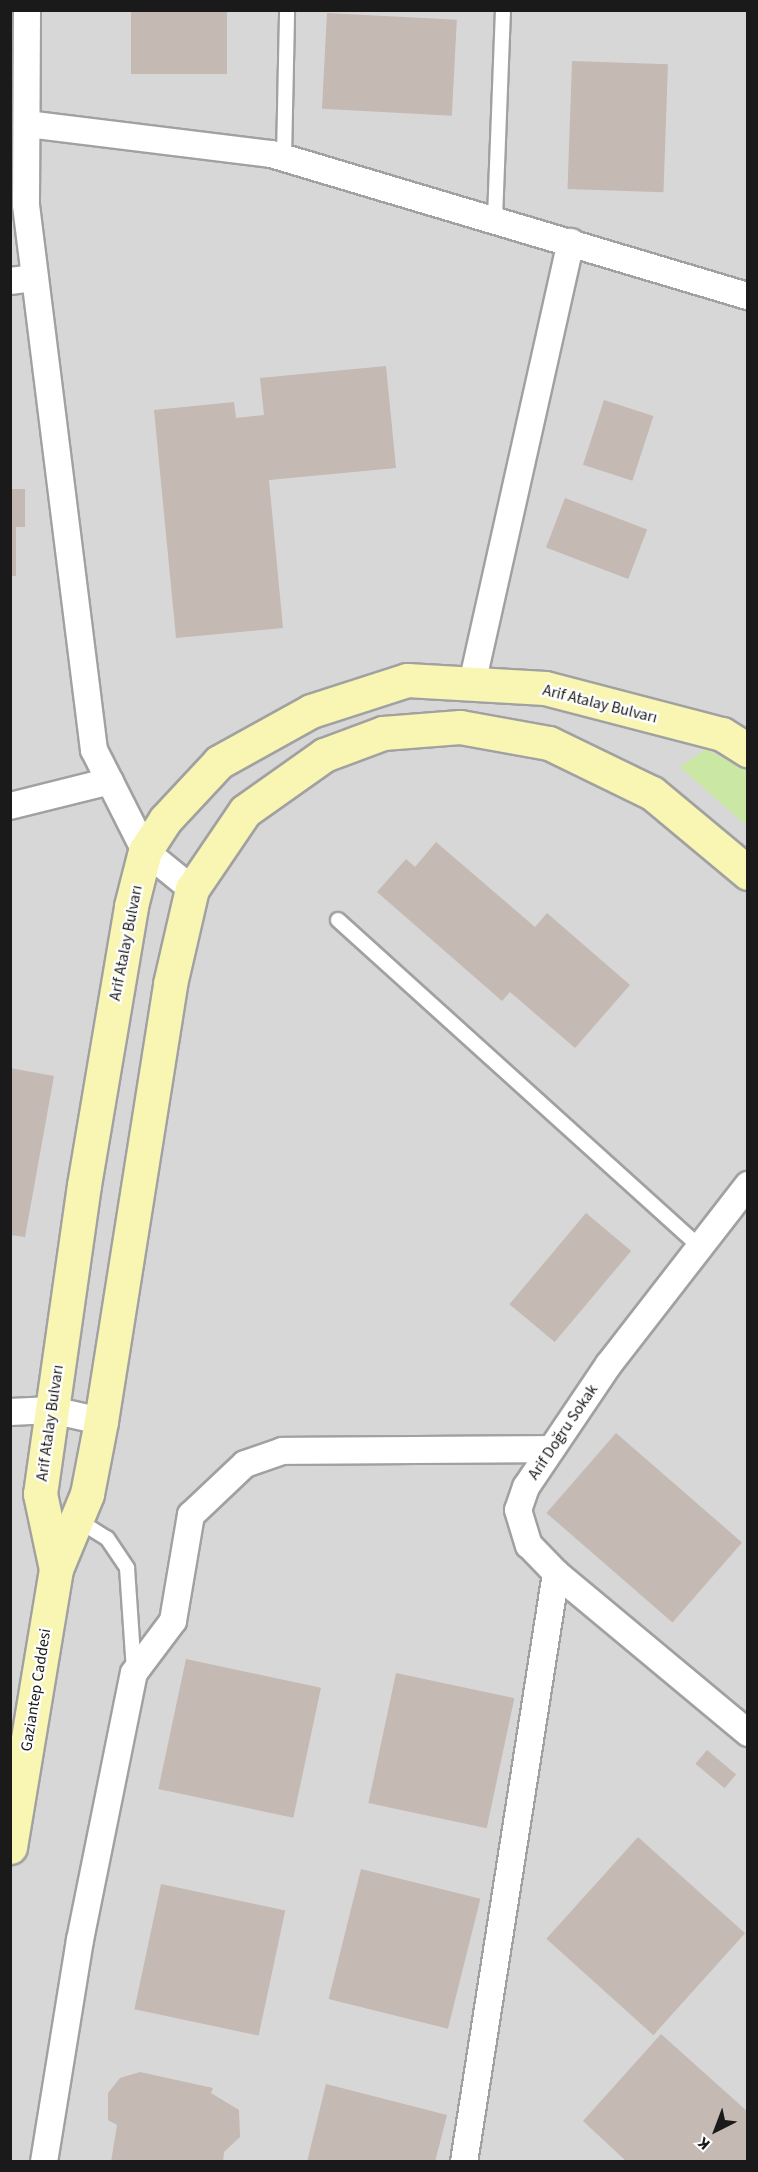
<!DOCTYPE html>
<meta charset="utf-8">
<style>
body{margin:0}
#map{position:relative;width:758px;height:2172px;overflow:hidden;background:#ece7e0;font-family:"Source Sans 3",sans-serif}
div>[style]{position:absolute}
.residential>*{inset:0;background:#d8d7d7;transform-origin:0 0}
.grass>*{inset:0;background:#cae7a4}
.building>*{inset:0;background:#c4b9b3;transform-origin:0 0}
.roads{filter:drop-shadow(2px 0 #a1a1a1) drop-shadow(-2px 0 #a1a1a1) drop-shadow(0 2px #a1a1a1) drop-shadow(0 -2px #a1a1a1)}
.service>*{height:14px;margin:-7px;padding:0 7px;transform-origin:7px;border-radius:7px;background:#fff}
.minor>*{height:26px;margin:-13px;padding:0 13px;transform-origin:13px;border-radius:13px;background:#fff}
.secondary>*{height:33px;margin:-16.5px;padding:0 16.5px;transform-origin:16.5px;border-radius:16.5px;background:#f8f6b2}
span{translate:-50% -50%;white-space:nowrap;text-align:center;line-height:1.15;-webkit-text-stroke:4.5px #fff;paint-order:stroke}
.street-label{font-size:16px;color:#1a1a1a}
.frame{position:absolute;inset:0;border:12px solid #1a1a1a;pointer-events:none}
.north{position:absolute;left:686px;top:2100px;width:60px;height:60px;-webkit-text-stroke:4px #fff;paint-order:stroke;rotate:222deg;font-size:16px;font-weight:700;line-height:24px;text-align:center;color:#1a1a1a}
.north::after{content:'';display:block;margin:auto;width:21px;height:27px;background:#1a1a1a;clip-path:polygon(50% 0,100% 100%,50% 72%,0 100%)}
</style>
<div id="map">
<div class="residential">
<i style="left:11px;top:11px;width:736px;height:2150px"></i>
</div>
<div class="grass">
<i style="clip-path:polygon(706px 749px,747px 771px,747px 826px,680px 767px)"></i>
</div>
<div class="building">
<i style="left:131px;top:10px;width:96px;height:64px"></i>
<i style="left:327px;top:13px;width:130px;height:96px;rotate:3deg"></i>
<i style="left:572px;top:61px;width:96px;height:128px;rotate:2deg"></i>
<i style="clip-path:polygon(386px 366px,396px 468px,269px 480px,283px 628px,176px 638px,154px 410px,234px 402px,236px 418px,264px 415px,260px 378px)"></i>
<i style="left:604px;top:400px;width:52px;height:68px;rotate:18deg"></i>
<i style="clip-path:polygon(10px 489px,25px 489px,25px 527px,16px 527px,16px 576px,10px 576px)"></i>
<i style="left:565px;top:498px;width:88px;height:53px;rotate:21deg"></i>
<i style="clip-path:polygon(436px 842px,535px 927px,547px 913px,630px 985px,575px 1048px,510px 992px,502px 1001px,377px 892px,406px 859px,415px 867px)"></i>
<i style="clip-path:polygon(10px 1068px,54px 1076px,25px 1237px,10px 1235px)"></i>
<i style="left:586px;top:1213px;width:59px;height:119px;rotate:40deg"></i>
<i style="left:616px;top:1433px;width:167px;height:106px;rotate:41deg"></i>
<i style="left:186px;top:1659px;width:138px;height:133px;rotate:12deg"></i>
<i style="left:396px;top:1673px;width:121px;height:133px;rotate:12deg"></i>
<i style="left:707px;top:1750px;width:38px;height:18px;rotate:40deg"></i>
<i style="left:638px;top:1837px;width:144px;height:137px;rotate:42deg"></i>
<i style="left:361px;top:1869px;width:123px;height:134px;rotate:14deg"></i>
<i style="left:161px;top:1884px;width:127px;height:128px;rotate:12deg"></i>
<i style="clip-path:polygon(661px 2034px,748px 2112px,748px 2162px,627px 2162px,583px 2121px)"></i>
<i style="clip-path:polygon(140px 2072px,213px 2088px,211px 2093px,239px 2110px,240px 2137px,224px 2152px,223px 2162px,111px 2162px,117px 2125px,108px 2120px,108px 2093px,120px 2078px)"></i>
<i style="clip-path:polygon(326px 2084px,447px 2115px,435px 2162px,307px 2162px)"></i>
</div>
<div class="roads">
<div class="service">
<i style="left:284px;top:158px;width:148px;rotate:-88.8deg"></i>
<i style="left:495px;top:218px;width:208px;rotate:-87.8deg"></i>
<i style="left:338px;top:920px;width:488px;rotate:42.1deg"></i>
<i style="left:76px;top:1519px;width:36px;rotate:32deg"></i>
<i style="left:107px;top:1538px;width:36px;rotate:56deg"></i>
<i style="left:127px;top:1568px;width:103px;rotate:86.1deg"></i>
</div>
<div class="minor">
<i style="left:27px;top:10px;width:195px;rotate:90.3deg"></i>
<i style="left:26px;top:205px;width:549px;rotate:82.89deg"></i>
<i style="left:94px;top:750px;width:113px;rotate:63.2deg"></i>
<i style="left:145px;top:851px;width:60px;rotate:39deg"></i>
<i style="left:27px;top:124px;width:246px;rotate:7deg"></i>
<i style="left:271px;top:154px;width:498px;rotate:16.6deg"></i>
<i style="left:10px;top:281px;width:25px;rotate:-7deg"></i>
<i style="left:472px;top:684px;width:453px;rotate:-77.4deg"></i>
<i style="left:10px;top:806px;width:103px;rotate:-14deg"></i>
<i style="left:748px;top:1185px;width:227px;rotate:127.8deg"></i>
<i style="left:609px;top:1364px;width:148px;rotate:124deg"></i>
<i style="left:526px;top:1487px;width:24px;rotate:109deg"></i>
<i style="left:518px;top:1510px;width:37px;rotate:73deg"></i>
<i style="left:529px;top:1545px;width:39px;rotate:46deg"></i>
<i style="left:556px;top:1573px;width:250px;rotate:39.8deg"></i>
<i style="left:10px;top:1412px;width:42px;rotate:-2.7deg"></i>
<i style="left:52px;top:1410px;width:50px;rotate:12.7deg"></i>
<i style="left:44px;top:2162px;width:225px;rotate:-80.8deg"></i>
<i style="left:80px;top:1940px;width:272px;rotate:-78.6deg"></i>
<i style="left:134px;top:1673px;width:65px;rotate:-53.1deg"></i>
<i style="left:173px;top:1621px;width:108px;rotate:-80.4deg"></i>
<i style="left:191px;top:1515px;width:74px;rotate:-43.4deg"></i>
<i style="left:245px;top:1464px;width:39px;rotate:-19deg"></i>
<i style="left:282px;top:1451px;width:269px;rotate:-0.4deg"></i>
<i style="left:464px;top:2162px;width:596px;rotate:-81.12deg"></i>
</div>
<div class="secondary">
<i style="left:56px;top:1569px;width:77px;rotate:-102deg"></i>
<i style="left:40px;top:1494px;width:312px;rotate:-81.9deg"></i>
<i style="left:84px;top:1185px;width:283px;rotate:-80.4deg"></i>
<i style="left:131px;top:906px;width:57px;rotate:-75.7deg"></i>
<i style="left:145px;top:851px;width:37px;rotate:-57deg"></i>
<i style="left:165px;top:820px;width:79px;rotate:-47deg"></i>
<i style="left:219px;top:762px;width:105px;rotate:-29deg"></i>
<i style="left:311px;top:711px;width:101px;rotate:-17.9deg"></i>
<i style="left:407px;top:680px;width:138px;rotate:3.3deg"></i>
<i style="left:545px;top:688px;width:183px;rotate:14.6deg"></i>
<i style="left:722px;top:734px;width:31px;rotate:32deg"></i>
<i style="left:10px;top:1847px;width:282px;rotate:-80.6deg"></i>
<i style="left:56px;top:1569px;width:81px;rotate:-67.5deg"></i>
<i style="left:87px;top:1494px;width:74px;rotate:-79.1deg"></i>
<i style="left:101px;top:1421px;width:442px;rotate:-81deg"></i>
<i style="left:170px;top:984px;width:98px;rotate:-77deg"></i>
<i style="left:192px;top:889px;width:94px;rotate:-55.8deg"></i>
<i style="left:245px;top:811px;width:97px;rotate:-35.3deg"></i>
<i style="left:324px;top:755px;width:63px;rotate:-20.4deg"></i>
<i style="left:383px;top:733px;width:77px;rotate:-4.5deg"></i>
<i style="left:460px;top:727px;width:90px;rotate:10.2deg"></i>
<i style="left:549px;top:743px;width:114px;rotate:25.9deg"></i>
<i style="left:652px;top:793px;width:125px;rotate:39.8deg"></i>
</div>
</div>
<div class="street-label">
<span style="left:600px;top:704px;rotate:14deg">Arif Atalay Bulvarı</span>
<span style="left:126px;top:943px;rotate:-79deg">Arif Atalay Bulvarı</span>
<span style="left:50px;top:1423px;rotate:-82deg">Arif Atalay Bulvarı</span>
<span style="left:563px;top:1432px;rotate:-56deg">Arif Doğru Sokak</span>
<span style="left:36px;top:1690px;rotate:-81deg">Gaziantep Caddesi</span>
</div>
<div class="frame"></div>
<div class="north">K</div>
</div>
